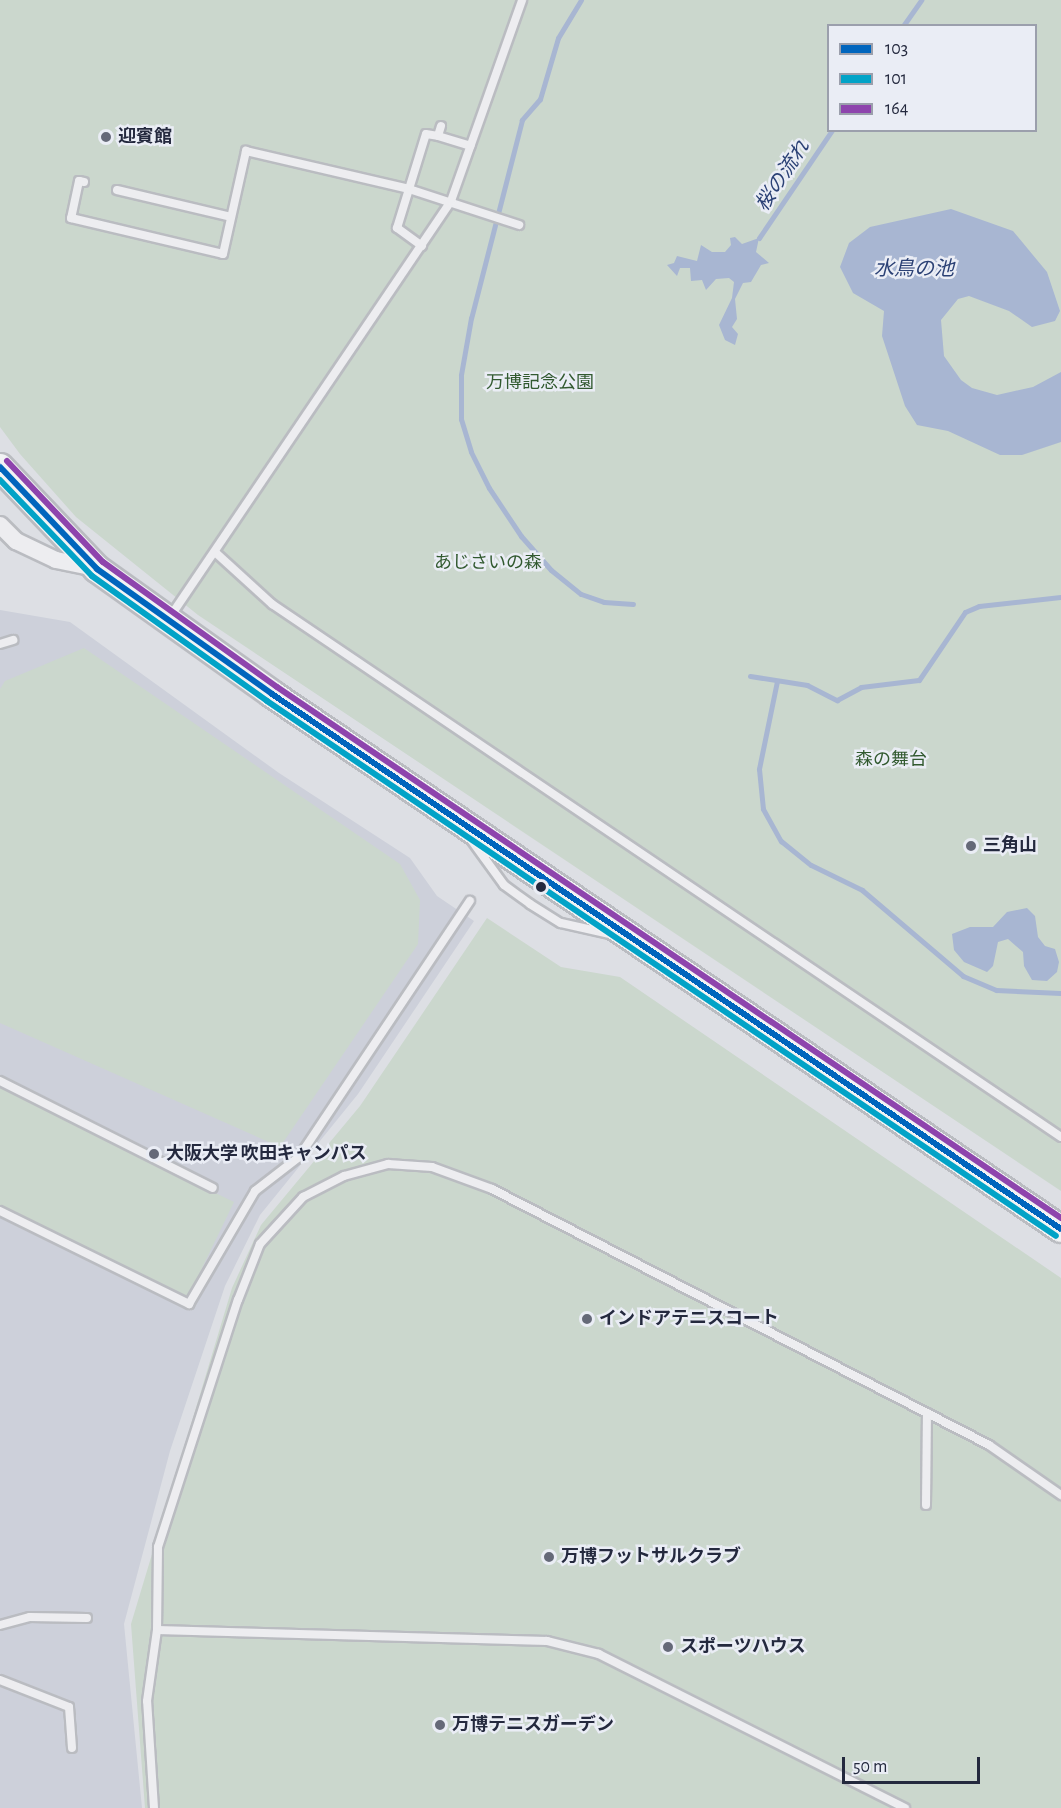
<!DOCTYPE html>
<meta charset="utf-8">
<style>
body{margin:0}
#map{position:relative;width:1061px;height:1808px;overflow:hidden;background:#dddfe4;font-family:"Alegreya Sans","Noto Sans JP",sans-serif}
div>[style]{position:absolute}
.built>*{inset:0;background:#cdd0da}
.green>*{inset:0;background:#cbd7cd}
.water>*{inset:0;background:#a8b6d2}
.stream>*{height:5px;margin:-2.5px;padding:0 2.5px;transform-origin:2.5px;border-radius:2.5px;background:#a8b6d2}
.roads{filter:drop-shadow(2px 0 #babcc1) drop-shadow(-2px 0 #babcc1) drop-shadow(0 2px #babcc1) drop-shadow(0 -2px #babcc1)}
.service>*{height:8px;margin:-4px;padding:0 4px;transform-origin:4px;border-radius:4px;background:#ededf0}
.minor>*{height:16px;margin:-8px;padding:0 8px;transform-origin:8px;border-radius:8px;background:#ededf0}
.primary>*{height:26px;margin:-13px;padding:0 13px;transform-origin:13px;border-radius:13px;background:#f2f3f4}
.bus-1>*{height:6px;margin:-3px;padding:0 3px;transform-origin:3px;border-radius:3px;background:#0065bd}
.bus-2>*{height:6px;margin:-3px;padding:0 3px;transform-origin:3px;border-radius:3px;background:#02a3c7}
.bus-3>*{height:6px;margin:-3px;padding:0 3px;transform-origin:3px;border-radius:3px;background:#8e44ad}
.dots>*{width:16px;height:16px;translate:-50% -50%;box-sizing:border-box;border:3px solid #eaedf5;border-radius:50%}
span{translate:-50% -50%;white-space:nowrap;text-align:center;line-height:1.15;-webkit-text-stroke:5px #eaedf5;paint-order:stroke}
.poi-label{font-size:18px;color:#24293e;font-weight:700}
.left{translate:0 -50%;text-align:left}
.park-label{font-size:18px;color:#325a30}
.water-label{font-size:20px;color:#2b4175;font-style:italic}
.legend{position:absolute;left:827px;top:24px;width:210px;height:108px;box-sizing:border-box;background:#eaedf5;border:2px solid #9b9fac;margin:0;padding:8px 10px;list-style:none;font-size:18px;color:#24293e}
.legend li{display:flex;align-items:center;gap:12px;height:30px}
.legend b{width:30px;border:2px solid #9b9fac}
.scale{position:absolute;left:842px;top:1757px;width:138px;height:27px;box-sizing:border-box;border:3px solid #24293e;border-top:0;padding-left:8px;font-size:18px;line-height:21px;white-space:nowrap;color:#24293e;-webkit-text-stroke:4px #eaedf5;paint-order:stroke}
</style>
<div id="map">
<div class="built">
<i style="clip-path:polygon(0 610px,70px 622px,279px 773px,410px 858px,437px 896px,474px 921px,358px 1094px,260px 1215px,225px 1286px,170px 1451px,124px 1624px,142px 1808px,0 1808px)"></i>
</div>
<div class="green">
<i style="clip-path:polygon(evenodd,0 0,1061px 0,1061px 1191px,198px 615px,76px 517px,20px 454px,0 427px,0 0,828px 26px,1036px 26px,1036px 130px,828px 130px,828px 26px)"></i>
<i style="clip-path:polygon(84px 648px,400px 864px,420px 900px,418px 944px,280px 1147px,0 1023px,0 689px,5px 681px)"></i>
<i style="clip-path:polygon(487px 918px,561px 967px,620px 977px,1061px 1278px,1061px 1808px,145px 1808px,131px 1624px,232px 1288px,261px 1225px,360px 1106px)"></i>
<i style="clip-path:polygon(0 1088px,234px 1202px,188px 1297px,0 1205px)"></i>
</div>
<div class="water">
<i style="clip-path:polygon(951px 209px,1013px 231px,1047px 272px,1060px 311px,1055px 321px,1032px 327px,1009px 311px,969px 296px,958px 299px,941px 320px,944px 356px,961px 380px,972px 388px,997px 395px,1033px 387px,1061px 372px,1061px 442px,1022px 455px,1000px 455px,948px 431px,917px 425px,905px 406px,882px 336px,884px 311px,853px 293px,840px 267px,849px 243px,870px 227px)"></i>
<i style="clip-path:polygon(735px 237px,742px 244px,759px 238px,756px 252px,769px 263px,761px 265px,751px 282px,743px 283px,735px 299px,737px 319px,732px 327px,738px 334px,735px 345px,725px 340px,719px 325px,732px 298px,734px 282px,729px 278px,716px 279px,706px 290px,702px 280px,691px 281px,690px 268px,680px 268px,677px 276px,667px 265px,674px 263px,677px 256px,697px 261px,701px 245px,712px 252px,725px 252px,731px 245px,730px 238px)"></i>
<i style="clip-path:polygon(1027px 908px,1035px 916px,1038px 937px,1045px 946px,1055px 949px,1059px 962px,1057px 972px,1047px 981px,1032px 980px,1024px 966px,1023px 952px,1008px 939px,998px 942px,993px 966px,987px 972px,964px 962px,954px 950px,952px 934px,970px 927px,993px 927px,1007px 912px)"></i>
</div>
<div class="stream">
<i style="left:581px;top:0;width:44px;rotate:121.2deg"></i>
<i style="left:558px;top:38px;width:64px;rotate:106.4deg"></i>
<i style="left:540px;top:99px;width:28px;rotate:131deg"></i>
<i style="left:522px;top:120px;width:204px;rotate:104.4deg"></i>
<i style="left:471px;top:318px;width:58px;rotate:100deg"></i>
<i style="left:461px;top:375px;width:44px;rotate:90deg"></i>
<i style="left:461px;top:419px;width:34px;rotate:73deg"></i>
<i style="left:471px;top:452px;width:40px;rotate:63.4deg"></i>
<i style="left:489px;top:488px;width:58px;rotate:56.3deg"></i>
<i style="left:521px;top:536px;width:45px;rotate:48.6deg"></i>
<i style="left:551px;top:570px;width:38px;rotate:39deg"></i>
<i style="left:581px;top:594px;width:24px;rotate:19deg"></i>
<i style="left:604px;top:602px;width:29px;rotate:4deg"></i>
<i style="left:903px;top:26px;width:32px;rotate:-55deg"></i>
<i style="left:759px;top:238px;width:130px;rotate:-55.9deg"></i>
<i style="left:750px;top:676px;width:58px;rotate:9deg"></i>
<i style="left:807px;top:685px;width:34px;rotate:27deg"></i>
<i style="left:837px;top:700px;width:27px;rotate:-28deg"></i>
<i style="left:861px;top:687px;width:58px;rotate:-6.9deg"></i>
<i style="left:919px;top:680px;width:82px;rotate:-55.9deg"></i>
<i style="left:965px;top:612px;width:15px;rotate:-23deg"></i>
<i style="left:979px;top:606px;width:82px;rotate:-6.3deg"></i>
<i style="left:777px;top:681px;width:90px;rotate:101.6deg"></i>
<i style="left:759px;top:769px;width:40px;rotate:84.3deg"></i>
<i style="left:763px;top:809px;width:37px;rotate:61deg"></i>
<i style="left:781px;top:841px;width:38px;rotate:39deg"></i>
<i style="left:811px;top:865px;width:57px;rotate:26.1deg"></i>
<i style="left:862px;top:890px;width:133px;rotate:40.4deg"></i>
<i style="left:963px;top:976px;width:36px;rotate:23deg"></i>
<i style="left:996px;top:990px;width:65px;rotate:2.6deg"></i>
</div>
<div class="roads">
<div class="service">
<i style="left:441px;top:126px;width:10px;rotate:107deg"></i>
<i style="left:438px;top:136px;width:34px;rotate:17deg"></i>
<i style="left:84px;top:182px;width:5px;rotate:-169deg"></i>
<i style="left:79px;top:181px;width:38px;rotate:102deg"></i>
<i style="left:71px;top:218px;width:156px;rotate:13.3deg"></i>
<i style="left:223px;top:254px;width:106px;rotate:-77.4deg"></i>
<i style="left:246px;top:151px;width:167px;rotate:13.1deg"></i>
<i style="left:409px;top:189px;width:116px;rotate:18.1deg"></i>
<i style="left:117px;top:190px;width:117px;rotate:13.3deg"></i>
<i style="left:422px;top:246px;width:31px;rotate:-144deg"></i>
<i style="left:397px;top:228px;width:98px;rotate:-72.9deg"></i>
<i style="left:426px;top:134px;width:12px;rotate:9deg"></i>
<i style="left:216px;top:553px;width:76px;rotate:42.3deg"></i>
<i style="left:272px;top:604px;width:952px;rotate:34.04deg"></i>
<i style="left:170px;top:617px;width:502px;rotate:-55.96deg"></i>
<i style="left:451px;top:201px;width:213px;rotate:-70.5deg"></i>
<i style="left:0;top:644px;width:14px;rotate:-17deg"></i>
<i style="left:472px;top:841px;width:54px;rotate:54deg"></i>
<i style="left:504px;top:885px;width:32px;rotate:36deg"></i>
<i style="left:530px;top:904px;width:36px;rotate:32deg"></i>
<i style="left:561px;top:923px;width:50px;rotate:12.7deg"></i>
<i style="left:0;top:1081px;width:238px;rotate:26.7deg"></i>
<i style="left:0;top:1211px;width:211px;rotate:26.2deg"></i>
<i style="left:189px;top:1304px;width:131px;rotate:-59.7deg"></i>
<i style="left:255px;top:1191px;width:56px;rotate:-37.7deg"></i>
<i style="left:299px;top:1157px;width:308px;rotate:-56.3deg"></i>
<i style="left:926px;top:1505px;width:92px;rotate:-89.4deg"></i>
<i style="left:0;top:1625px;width:31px;rotate:-15deg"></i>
<i style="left:30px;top:1617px;width:57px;rotate:1deg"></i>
<i style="left:0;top:1680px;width:74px;rotate:21.4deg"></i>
<i style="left:69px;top:1707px;width:41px;rotate:85.8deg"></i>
<i style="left:154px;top:1808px;width:107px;rotate:-93.7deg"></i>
<i style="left:147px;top:1701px;width:72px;rotate:-82deg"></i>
<i style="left:905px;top:1808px;width:343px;rotate:-153.3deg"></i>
<i style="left:599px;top:1654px;width:54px;rotate:-166deg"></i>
<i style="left:547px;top:1641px;width:390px;rotate:-178.4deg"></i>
<i style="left:157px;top:1630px;width:83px;rotate:-89.3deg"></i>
<i style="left:158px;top:1547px;width:260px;rotate:-72.1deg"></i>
<i style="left:238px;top:1300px;width:60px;rotate:-68.6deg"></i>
<i style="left:260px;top:1244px;width:64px;rotate:-47.5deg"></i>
<i style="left:303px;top:1197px;width:46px;rotate:-27.1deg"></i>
<i style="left:344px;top:1176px;width:46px;rotate:-15.3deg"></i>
<i style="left:388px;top:1164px;width:44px;rotate:3.9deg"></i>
<i style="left:432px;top:1167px;width:64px;rotate:20.1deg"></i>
<i style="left:492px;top:1189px;width:559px;rotate:27.25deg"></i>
<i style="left:989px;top:1445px;width:88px;rotate:34.8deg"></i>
</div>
<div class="minor">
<i style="left:0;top:525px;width:23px;rotate:45deg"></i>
<i style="left:16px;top:541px;width:44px;rotate:25.4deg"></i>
<i style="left:56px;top:560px;width:41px;rotate:11.3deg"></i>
</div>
<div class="primary">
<i style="left:0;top:467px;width:141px;rotate:46.4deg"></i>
<i style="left:97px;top:569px;width:215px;rotate:35.5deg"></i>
<i style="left:272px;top:694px;width:953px;rotate:34.14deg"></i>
</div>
</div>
<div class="bus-1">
<i style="left:0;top:467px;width:141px;rotate:46.4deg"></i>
<i style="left:97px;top:569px;width:215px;rotate:35.5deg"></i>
<i style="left:272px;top:694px;width:953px;rotate:34.14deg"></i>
</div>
<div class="bus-2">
<i style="left:0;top:480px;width:133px;rotate:46.2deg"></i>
<i style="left:92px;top:576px;width:215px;rotate:35.5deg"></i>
<i style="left:267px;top:701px;width:953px;rotate:34.14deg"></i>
</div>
<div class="bus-3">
<i style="left:7px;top:461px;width:139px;rotate:46.5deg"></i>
<i style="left:103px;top:562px;width:214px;rotate:35.7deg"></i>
<i style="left:277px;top:687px;width:947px;rotate:34.11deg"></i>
</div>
<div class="dots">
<i style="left:106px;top:137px;background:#656978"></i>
<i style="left:971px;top:846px;background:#656978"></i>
<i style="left:541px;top:887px;background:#24293e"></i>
<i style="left:154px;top:1154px;background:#656978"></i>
<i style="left:587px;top:1319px;background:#656978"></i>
<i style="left:549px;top:1557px;background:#656978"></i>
<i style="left:668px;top:1647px;background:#656978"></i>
<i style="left:440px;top:1725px;background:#656978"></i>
</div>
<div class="poi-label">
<span class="left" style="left:118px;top:137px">迎賓館</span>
<span class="left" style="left:983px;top:846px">三角山</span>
<span class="left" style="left:166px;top:1154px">大阪大学 吹田キャンパス</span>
<span class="left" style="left:599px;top:1319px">インドアテニスコート</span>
<span class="left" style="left:561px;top:1557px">万博フットサルクラブ</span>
<span class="left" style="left:680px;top:1647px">スポーツハウス</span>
<span class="left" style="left:452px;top:1725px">万博テニスガーデン</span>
</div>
<div class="park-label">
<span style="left:540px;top:383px">万博記念公園</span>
<span style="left:488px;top:563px">あじさいの森</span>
<span style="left:891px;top:760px">森の舞台</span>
</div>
<div class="water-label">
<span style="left:783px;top:176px;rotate:-56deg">桜の流れ</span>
<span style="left:914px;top:269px">水鳥の池</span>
</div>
<ul class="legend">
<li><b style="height:8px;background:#0065bd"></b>103</li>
<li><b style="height:8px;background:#02a3c7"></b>101</li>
<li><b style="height:8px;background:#8e44ad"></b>164</li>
</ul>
<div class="scale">50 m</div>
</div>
